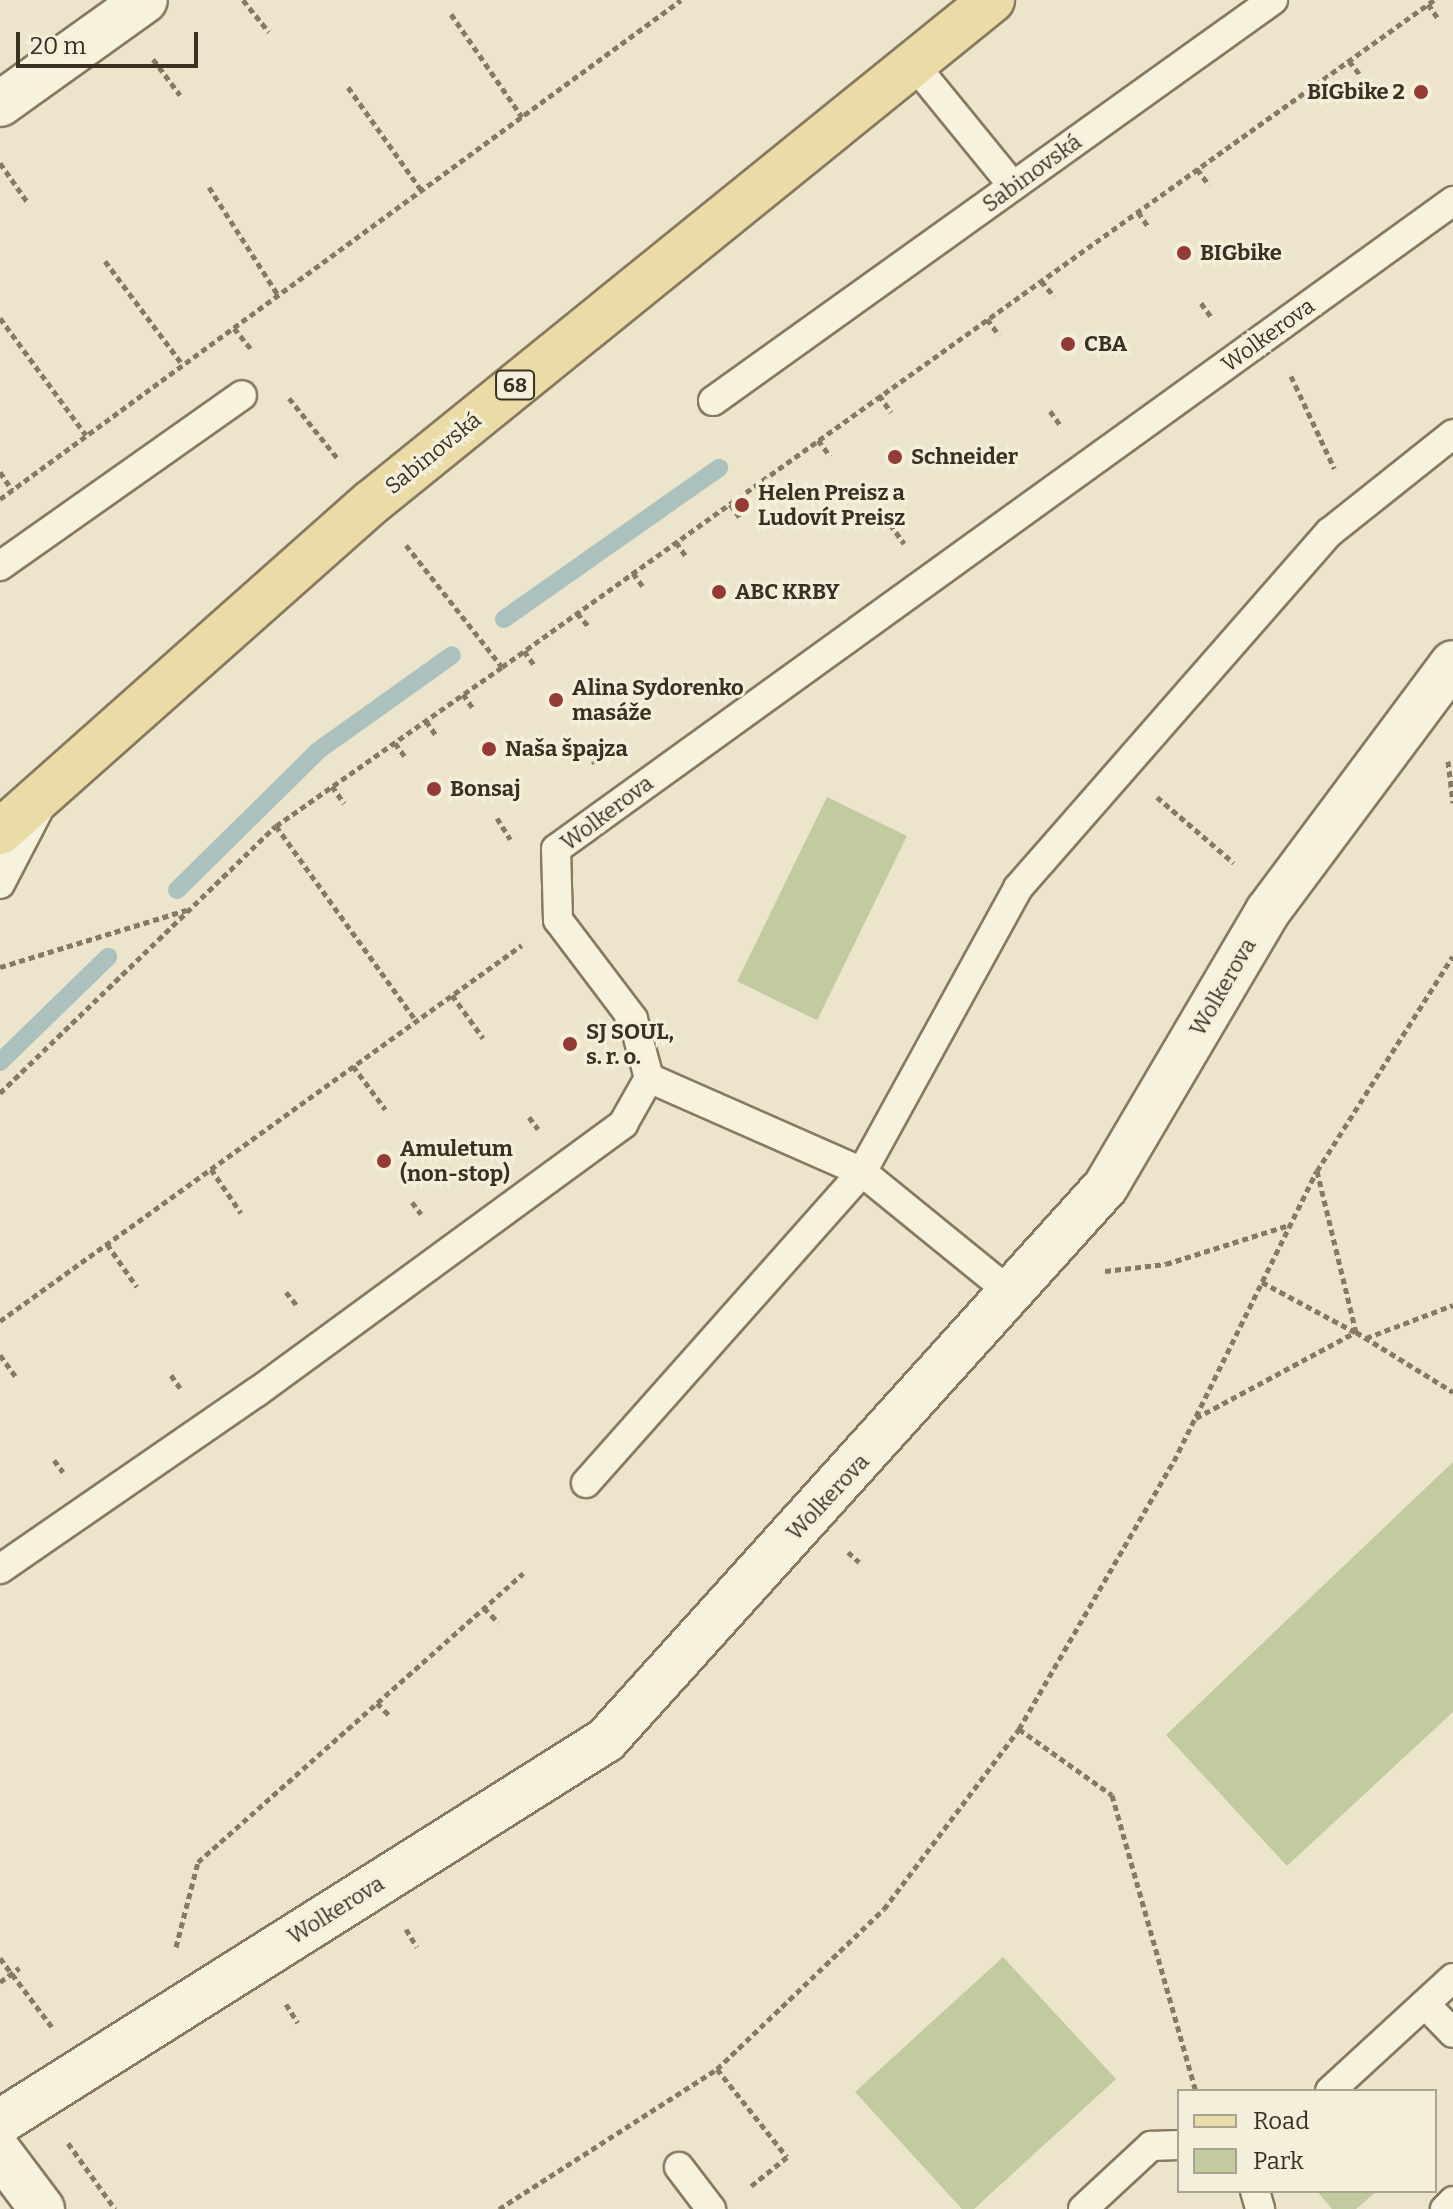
<!DOCTYPE html>
<meta charset="utf-8">
<style>
body{margin:0}
#map{position:relative;width:1453px;height:2209px;overflow:hidden;background:#ece5cb;font-family:Bitter,serif}
div>[style]{position:absolute}
.green>*{inset:0;background:#c2ca9f;transform-origin:0 0}
.stream>*{height:18px;margin:-9px;padding:0 9px;transform-origin:9px;border-radius:9px;background:#abc1bd}
.path>*{height:5px;margin-top:-2.5px;transform-origin:0;background:repeating-linear-gradient(90deg,#887960 0 6px,transparent 0 10px)}
.roads{filter:drop-shadow(2px 0 #887960) drop-shadow(-2px 0 #887960) drop-shadow(0 2px #887960) drop-shadow(0 -2px #887960)}
.lane>*{height:28px;margin:-14px;padding:0 14px;transform-origin:14px;border-radius:14px;background:#f7f2de}
.street>*{height:44px;margin:-22px;padding:0 22px;transform-origin:22px;border-radius:22px;background:#f7f2de}
.primary>*{height:44px;margin:-22px;padding:0 22px;transform-origin:22px;border-radius:22px;background:#ebdca7}
.dots>*{width:22px;height:22px;translate:-50% -50%;box-sizing:border-box;border:4px solid #f4efda;border-radius:50%}
span{translate:-50% -50%;white-space:nowrap;text-align:center;line-height:1.15;-webkit-text-stroke:6px #f4efda;paint-order:stroke}
.shield-label span{padding:2px 6px;background:#f4efda;border:2px solid;border-radius:6px;-webkit-text-stroke-width:0}
.shield-label{font-size:20px;color:#3a3022;font-weight:700}
.poi-label{font-size:22px;color:#3a3022;font-weight:700}
.right{translate:-100% -50%;text-align:right}
.left{translate:0 -50%;text-align:left}
.street-label{font-size:22px;color:#3a3022}
.legend{position:absolute;left:1177px;top:2089px;width:260px;height:104px;box-sizing:border-box;background:#f4efda;border:2px solid #aaa390;margin:0;padding:10px 14px;list-style:none;font-size:24px;color:#3a3022}
.legend li{display:flex;align-items:center;gap:16px;height:40px}
.legend b{width:40px;border:2px solid #aaa390}
.scale{position:absolute;left:16px;top:32px;width:182px;height:36px;box-sizing:border-box;border:4px solid #3a3022;border-top:0;padding-left:10px;font-size:24px;line-height:28px;white-space:nowrap;color:#3a3022;-webkit-text-stroke:6px #f4efda;paint-order:stroke}
</style>
<div id="map">
<div class="green">
<i style="left:827px;top:797px;width:89px;height:205px;rotate:26deg"></i>
<i style="clip-path:polygon(1453px 1462px,1453px 1712px,1287px 1866px,1166px 1735px)"></i>
<i style="clip-path:polygon(1003px 1957px,1116px 2079px,974px 2209px,962px 2209px,855px 2092px)"></i>
<i style="clip-path:polygon(1317px 2191px,1377px 2191px,1356px 2209px,1332px 2209px)"></i>
</div>
<div class="stream">
<i style="left:504px;top:619px;width:263px;rotate:-35.1deg"></i>
<i style="left:177px;top:890px;width:199px;rotate:-44.6deg"></i>
<i style="left:319px;top:750px;width:163px;rotate:-35.5deg"></i>
<i style="left:0;top:1062px;width:151px;rotate:-44.2deg"></i>
</div>
<div class="path">
<i style="left:243px;top:0;width:41px;rotate:50.9deg"></i>
<i style="left:1428px;top:4px;width:19px;rotate:55deg"></i>
<i style="left:451px;top:14px;width:125px;rotate:55.4deg"></i>
<i style="left:153px;top:59px;width:45px;rotate:53.1deg"></i>
<i style="left:1349px;top:61px;width:19px;rotate:51deg"></i>
<i style="left:348px;top:87px;width:128px;rotate:54.6deg"></i>
<i style="left:0;top:163px;width:49px;rotate:55deg"></i>
<i style="left:1197px;top:169px;width:20px;rotate:53deg"></i>
<i style="left:209px;top:187px;width:128px;rotate:57.4deg"></i>
<i style="left:1138px;top:212px;width:19px;rotate:55deg"></i>
<i style="left:105px;top:261px;width:129px;rotate:53.2deg"></i>
<i style="left:1041px;top:281px;width:20px;rotate:49deg"></i>
<i style="left:1201px;top:303px;width:19px;rotate:54deg"></i>
<i style="left:0;top:318px;width:145px;rotate:53.7deg"></i>
<i style="left:987px;top:319px;width:20px;rotate:53deg"></i>
<i style="left:234px;top:328px;width:27px;rotate:51deg"></i>
<i style="left:1291px;top:376px;width:102px;rotate:64.9deg"></i>
<i style="left:879px;top:395px;width:21px;rotate:55deg"></i>
<i style="left:289px;top:398px;width:78px;rotate:51.2deg"></i>
<i style="left:1050px;top:411px;width:19px;rotate:54deg"></i>
<i style="left:818px;top:440px;width:20px;rotate:53deg"></i>
<i style="left:0;top:472px;width:22px;rotate:56deg"></i>
<i style="left:0;top:499px;width:844px;rotate:-36.23deg"></i>
<i style="left:730px;top:504px;width:19px;rotate:54deg"></i>
<i style="left:890px;top:524px;width:24px;rotate:54deg"></i>
<i style="left:676px;top:542px;width:19px;rotate:55deg"></i>
<i style="left:406px;top:545px;width:155px;rotate:51.8deg"></i>
<i style="left:502px;top:667px;width:1146px;rotate:-35.59deg"></i>
<i style="left:633px;top:573px;width:19px;rotate:54deg"></i>
<i style="left:577px;top:613px;width:18px;rotate:49deg"></i>
<i style="left:524px;top:651px;width:19px;rotate:54deg"></i>
<i style="left:463px;top:694px;width:19px;rotate:55deg"></i>
<i style="left:426px;top:721px;width:19px;rotate:55deg"></i>
<i style="left:395px;top:743px;width:19px;rotate:54deg"></i>
<i style="left:582px;top:744px;width:23px;rotate:56deg"></i>
<i style="left:1448px;top:761px;width:42px;rotate:83.2deg"></i>
<i style="left:332px;top:786px;width:21px;rotate:55deg"></i>
<i style="left:1157px;top:797px;width:101px;rotate:40.6deg"></i>
<i style="left:497px;top:818px;width:25px;rotate:58deg"></i>
<i style="left:276px;top:826px;width:240px;rotate:54.3deg"></i>
<i style="left:0;top:967px;width:195px;rotate:-17deg"></i>
<i style="left:452px;top:995px;width:53px;rotate:54.2deg"></i>
<i style="left:353px;top:1066px;width:54px;rotate:53.3deg"></i>
<i style="left:0;top:1093px;width:384px;rotate:-44.1deg"></i>
<i style="left:276px;top:826px;width:276px;rotate:-35.1deg"></i>
<i style="left:529px;top:1117px;width:15px;rotate:53deg"></i>
<i style="left:211px;top:1169px;width:53px;rotate:55.7deg"></i>
<i style="left:1317px;top:1171px;width:166px;rotate:76.4deg"></i>
<i style="left:412px;top:1202px;width:15px;rotate:53deg"></i>
<i style="left:107px;top:1244px;width:52px;rotate:55.1deg"></i>
<i style="left:1105px;top:1271px;width:61px;rotate:-6.5deg"></i>
<i style="left:1166px;top:1264px;width:129px;rotate:-17.6deg"></i>
<i style="left:1262px;top:1282px;width:106px;rotate:28.3deg"></i>
<i style="left:286px;top:1292px;width:19px;rotate:51deg"></i>
<i style="left:0;top:1321px;width:643px;rotate:-35.77deg"></i>
<i style="left:1366px;top:1338px;width:93px;rotate:-20.8deg"></i>
<i style="left:0;top:1355px;width:26px;rotate:54deg"></i>
<i style="left:171px;top:1375px;width:16px;rotate:55deg"></i>
<i style="left:1196px;top:1418px;width:182px;rotate:-28.3deg"></i>
<i style="left:1356px;top:1332px;width:114px;rotate:31.7deg"></i>
<i style="left:54px;top:1460px;width:15px;rotate:53deg"></i>
<i style="left:848px;top:1552px;width:15px;rotate:42deg"></i>
<i style="left:484px;top:1608px;width:20px;rotate:45deg"></i>
<i style="left:377px;top:1703px;width:18px;rotate:45deg"></i>
<i style="left:1019px;top:1729px;width:114px;rotate:35.4deg"></i>
<i style="left:1112px;top:1795px;width:308px;rotate:74.2deg"></i>
<i style="left:406px;top:1929px;width:21px;rotate:59deg"></i>
<i style="left:176px;top:1947px;width:88px;rotate:-75.5deg"></i>
<i style="left:198px;top:1862px;width:435px;rotate:-41.6deg"></i>
<i style="left:0;top:1958px;width:86px;rotate:53deg"></i>
<i style="left:0;top:1982px;width:24px;rotate:-36deg"></i>
<i style="left:286px;top:2004px;width:22px;rotate:58deg"></i>
<i style="left:717px;top:2069px;width:112px;rotate:51.5deg"></i>
<i style="left:787px;top:2157px;width:46px;rotate:141.1deg"></i>
<i style="left:68px;top:2143px;width:81px;rotate:54.5deg"></i>
<i style="left:499px;top:2209px;width:259px;rotate:-32.7deg"></i>
<i style="left:717px;top:2069px;width:231px;rotate:-43.8deg"></i>
<i style="left:884px;top:1909px;width:225px;rotate:-53.1deg"></i>
<i style="left:1019px;top:1729px;width:310px;rotate:-60deg"></i>
<i style="left:1174px;top:1461px;width:323px;rotate:-63.8deg"></i>
<i style="left:1317px;top:1171px;width:254px;rotate:-57.7deg"></i>
</div>
<div class="roads">
<div class="lane">
<i style="left:912px;top:62px;width:160px;rotate:50.8deg"></i>
<i style="left:713px;top:401px;width:689px;rotate:-35.61deg"></i>
<i style="left:0;top:566px;width:296px;rotate:-35.2deg"></i>
<i style="left:0;top:884px;width:87px;rotate:-62.5deg"></i>
<i style="left:649px;top:1078px;width:233px;rotate:23.8deg"></i>
<i style="left:862px;top:1172px;width:193px;rotate:39.1deg"></i>
<i style="left:586px;top:1483px;width:416px;rotate:-48.4deg"></i>
<i style="left:862px;top:1172px;width:324px;rotate:-61.2deg"></i>
<i style="left:1018px;top:888px;width:473px;rotate:-48.8deg"></i>
<i style="left:1330px;top:532px;width:157px;rotate:-38.5deg"></i>
<i style="left:0;top:1569px;width:312px;rotate:-34.6deg"></i>
<i style="left:257px;top:1392px;width:454px;rotate:-36.2deg"></i>
<i style="left:623px;top:1124px;width:53px;rotate:-60.5deg"></i>
<i style="left:649px;top:1078px;width:61px;rotate:-105.2deg"></i>
<i style="left:633px;top:1019px;width:124px;rotate:-127.1deg"></i>
<i style="left:558px;top:920px;width:71px;rotate:-91.6deg"></i>
<i style="left:556px;top:849px;width:1107px;rotate:-35.84deg"></i>
<i style="left:1425px;top:2004px;width:40px;rotate:46deg"></i>
<i style="left:1330px;top:2091px;width:167px;rotate:-42.6deg"></i>
<i style="left:679px;top:2167px;width:53px;rotate:52.7deg"></i>
<i style="left:1255px;top:2191px;width:19px;rotate:74deg"></i>
<i style="left:1083px;top:2209px;width:93px;rotate:-42.8deg"></i>
<i style="left:1151px;top:2146px;width:28px;rotate:-2deg"></i>
<i style="left:1445px;top:2209px;width:11px;rotate:-45deg"></i>
</div>
<div class="street">
<i style="left:0;top:104px;width:178px;rotate:-35.6deg"></i>
<i style="left:0;top:2122px;width:716px;rotate:-32.23deg"></i>
<i style="left:606px;top:1740px;width:746px;rotate:-47.93deg"></i>
<i style="left:1106px;top:1186px;width:319px;rotate:-59.5deg"></i>
<i style="left:1268px;top:911px;width:309px;rotate:-53.3deg"></i>
<i style="left:0;top:2153px;width:70px;rotate:53.1deg"></i>
</div>
<div class="primary">
<i style="left:0;top:832px;width:497px;rotate:-41.6deg"></i>
<i style="left:372px;top:502px;width:798px;rotate:-39deg"></i>
</div>
</div>
<div class="dots">
<i style="left:1421px;top:92px;background:#933b34"></i>
<i style="left:1184px;top:253px;background:#933b34"></i>
<i style="left:1068px;top:344px;background:#933b34"></i>
<i style="left:895px;top:457px;background:#933b34"></i>
<i style="left:742px;top:505px;background:#933b34"></i>
<i style="left:719px;top:592px;background:#933b34"></i>
<i style="left:556px;top:700px;background:#933b34"></i>
<i style="left:489px;top:749px;background:#933b34"></i>
<i style="left:434px;top:789px;background:#933b34"></i>
<i style="left:570px;top:1044px;background:#933b34"></i>
<i style="left:384px;top:1161px;background:#933b34"></i>
</div>
<div class="shield-label">
<span style="left:515px;top:385px">68</span>
</div>
<div class="poi-label">
<span class="right" style="left:1405px;top:92px">BIGbike 2</span>
<span class="left" style="left:1200px;top:253px">BIGbike</span>
<span class="left" style="left:1084px;top:344px">CBA</span>
<span class="left" style="left:911px;top:457px">Schneider</span>
<span class="left" style="left:758px;top:505px">Helen Preisz a<br>Ludovít Preisz</span>
<span class="left" style="left:735px;top:592px">ABC KRBY</span>
<span class="left" style="left:572px;top:700px">Alina Sydorenko<br>masáže</span>
<span class="left" style="left:505px;top:749px">Naša špajza</span>
<span class="left" style="left:450px;top:789px">Bonsaj</span>
<span class="left" style="left:586px;top:1044px">SJ SOUL,<br>s. r. o.</span>
<span class="left" style="left:400px;top:1161px">Amuletum<br>(non-stop)</span>
</div>
<div class="street-label">
<span style="left:1032px;top:173px;rotate:-36deg">Sabinovská</span>
<span style="left:1268px;top:335px;rotate:-36deg">Wolkerova</span>
<span style="left:433px;top:453px;rotate:-39deg">Sabinovská</span>
<span style="left:607px;top:813px;rotate:-37deg">Wolkerova</span>
<span style="left:1223px;top:987px;rotate:-60deg">Wolkerova</span>
<span style="left:828px;top:1497px;rotate:-47deg">Wolkerova</span>
<span style="left:336px;top:1910px;rotate:-32deg">Wolkerova</span>
</div>
<ul class="legend">
<li><b style="height:10px;background:#ebdca7"></b>Road</li>
<li><b style="height:22px;background:#c2ca9f"></b>Park</li>
</ul>
<div class="scale">20 m</div>
</div>
